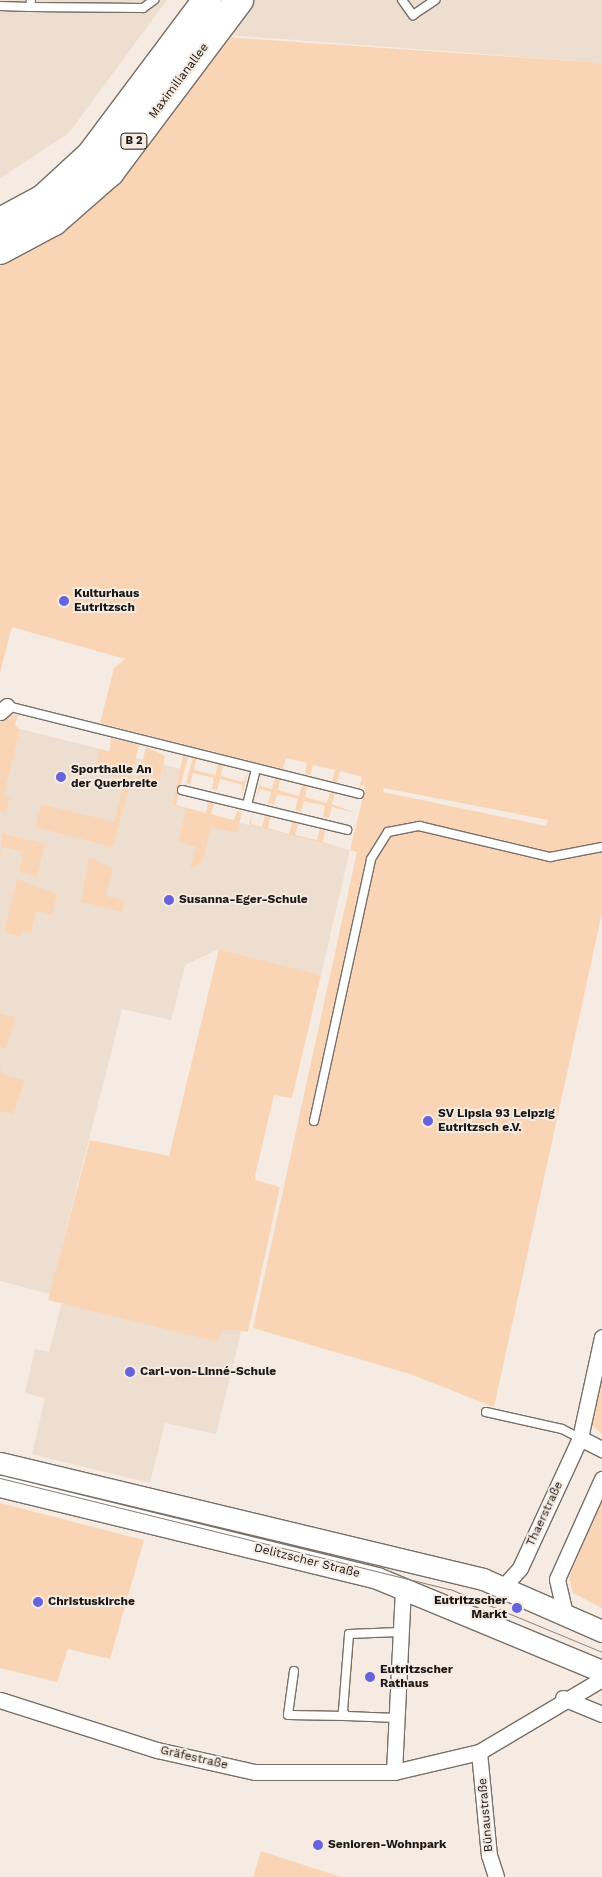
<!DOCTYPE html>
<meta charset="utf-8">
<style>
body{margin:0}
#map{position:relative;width:602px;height:1877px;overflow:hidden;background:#f5ebe2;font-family:"Work Sans",sans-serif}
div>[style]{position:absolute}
.built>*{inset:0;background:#eeded0}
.green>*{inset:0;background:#fad5b5}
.roads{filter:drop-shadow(1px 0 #786f68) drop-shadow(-1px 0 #786f68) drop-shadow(0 1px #786f68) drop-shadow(0 -1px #786f68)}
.lane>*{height:8px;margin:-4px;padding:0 4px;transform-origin:4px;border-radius:4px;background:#fff}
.street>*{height:15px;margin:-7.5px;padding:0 7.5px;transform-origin:7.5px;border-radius:7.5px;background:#fff}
.secondary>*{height:21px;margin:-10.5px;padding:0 10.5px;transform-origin:10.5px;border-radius:10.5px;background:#fff}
.highway>*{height:28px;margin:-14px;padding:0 14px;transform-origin:14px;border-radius:14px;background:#fff}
.tram>*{height:1px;margin:-0.5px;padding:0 0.5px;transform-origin:0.5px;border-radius:0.5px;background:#88817b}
.dots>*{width:14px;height:14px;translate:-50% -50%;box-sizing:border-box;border:2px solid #f5ebe2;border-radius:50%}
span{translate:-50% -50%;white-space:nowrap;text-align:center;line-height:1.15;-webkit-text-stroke:4px #f5ebe2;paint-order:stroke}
.shield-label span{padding:1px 4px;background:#f5ebe2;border:1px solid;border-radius:4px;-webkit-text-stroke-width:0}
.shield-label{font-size:11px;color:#1b1714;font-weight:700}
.street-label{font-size:12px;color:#1b1714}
.poi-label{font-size:12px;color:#1b1714;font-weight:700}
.left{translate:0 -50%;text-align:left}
.right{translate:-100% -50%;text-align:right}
</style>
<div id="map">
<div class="built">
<i style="clip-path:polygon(0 0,167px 0,68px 134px,0 178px)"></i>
<i style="clip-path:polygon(253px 0,602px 0,602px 63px,228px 35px)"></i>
<i style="clip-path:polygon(0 724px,181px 769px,172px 806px,350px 850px,321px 975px,219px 949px,185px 965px,171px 1020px,122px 1009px,50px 1294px,0 1281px)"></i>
<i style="clip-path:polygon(65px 1291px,241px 1332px,216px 1434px,165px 1423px,150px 1483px,32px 1454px,45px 1398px,25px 1393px,35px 1349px,49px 1352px)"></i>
</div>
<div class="green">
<i style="clip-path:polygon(evenodd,224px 37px,602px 63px,602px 913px,494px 1407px,410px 1374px,253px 1328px,357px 852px,350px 850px,365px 789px,363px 784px,359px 788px,362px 777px,340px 771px,337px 783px,332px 781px,335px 770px,313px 765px,310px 775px,305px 774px,307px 763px,286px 758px,283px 769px,100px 723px,114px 668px,125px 659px,12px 627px,0 673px,0 260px,224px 37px,383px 788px,384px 788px,548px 820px,546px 826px,383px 792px,383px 788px)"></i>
<i style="clip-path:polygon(5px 715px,18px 715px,15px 725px,20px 730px,4px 795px,10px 797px,6px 813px,0 811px,0 723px)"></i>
<i style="clip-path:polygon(111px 738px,139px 745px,130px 781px,94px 772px,100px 749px,109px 752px)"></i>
<i style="clip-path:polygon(146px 747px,165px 756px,157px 791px,136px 786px)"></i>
<i style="clip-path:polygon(183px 756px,188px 757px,176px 805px,206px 813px,208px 802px,214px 803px,211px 814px,234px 820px,237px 811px,242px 812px,237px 833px,211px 827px,202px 863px,190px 869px,196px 847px,178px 842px,186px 810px,172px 806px)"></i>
<i style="clip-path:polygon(193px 757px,196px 758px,194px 770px,215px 775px,218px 764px,223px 765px,221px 776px,243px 782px,248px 772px,242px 796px,242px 785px,220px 779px,217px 790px,212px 789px,214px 778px,193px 773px,190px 784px,186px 783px)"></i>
<i style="clip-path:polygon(262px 775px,260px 786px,272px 789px,275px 778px,280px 779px,278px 790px,299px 796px,302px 785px,307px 786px,305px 797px,322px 802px,327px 803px,330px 792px,335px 793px,332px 804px,355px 813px,332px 807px,329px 818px,323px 817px,325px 806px,304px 801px,301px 812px,295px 810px,298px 799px,277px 794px,274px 805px,268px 803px,271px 792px,260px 789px,256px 799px)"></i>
<i style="clip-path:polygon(124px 783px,130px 784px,113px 847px,35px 827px,41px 804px,114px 822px)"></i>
<i style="clip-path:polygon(252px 813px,251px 824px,262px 827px,265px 816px,270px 817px,268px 828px,289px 834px,292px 822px,298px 824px,295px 835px,317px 840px,320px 829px,325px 831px,323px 842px,346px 849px,249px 825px)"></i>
<i style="clip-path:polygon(2px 833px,45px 844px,37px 877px,19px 872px,23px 852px,3px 847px,0 858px)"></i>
<i style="clip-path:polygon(89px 857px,113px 869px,106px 896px,125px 901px,122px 912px,81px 902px)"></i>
<i style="clip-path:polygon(17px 879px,57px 894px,52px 915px,36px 911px,31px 934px,22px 931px,20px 937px,4px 932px)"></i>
<i style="clip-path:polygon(219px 949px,321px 975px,292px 1098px,274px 1095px,255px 1176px,255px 1180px,280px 1187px,248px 1332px,222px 1329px,218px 1342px,48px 1300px,90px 1140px,169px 1156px)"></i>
<i style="clip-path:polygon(0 1009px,1px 1014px,15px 1017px,6px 1049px,0 1047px)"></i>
<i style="clip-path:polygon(0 1062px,1px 1074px,25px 1080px,13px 1114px,0 1111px)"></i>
<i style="clip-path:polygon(602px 1359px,602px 1434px,589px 1423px)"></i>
<i style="clip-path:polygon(602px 1500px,602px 1608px,573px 1593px,569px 1577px)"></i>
<i style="clip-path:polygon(0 1503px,144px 1540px,110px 1659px,68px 1649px,57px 1682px,0 1668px)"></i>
<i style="clip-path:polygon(261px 1851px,341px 1877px,253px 1877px)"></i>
</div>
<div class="roads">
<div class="lane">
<i style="left:402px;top:0;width:19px;rotate:54deg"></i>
<i style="left:413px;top:15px;width:27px;rotate:-34deg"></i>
<i style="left:0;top:6px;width:30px;rotate:2deg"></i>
<i style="left:30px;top:7px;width:7px;rotate:-82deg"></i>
<i style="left:30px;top:7px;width:113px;rotate:0.5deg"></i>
<i style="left:143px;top:8px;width:14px;rotate:-36deg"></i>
<i style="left:7px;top:706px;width:363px;rotate:14deg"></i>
<i style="left:182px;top:790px;width:170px;rotate:13.6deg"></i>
<i style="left:247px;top:805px;width:37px;rotate:-76deg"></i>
<i style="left:314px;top:1121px;width:268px;rotate:-77.7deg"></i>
<i style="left:371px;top:859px;width:32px;rotate:-58deg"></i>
<i style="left:388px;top:832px;width:32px;rotate:-11deg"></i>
<i style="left:419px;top:826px;width:135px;rotate:13.3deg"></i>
<i style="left:550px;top:857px;width:53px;rotate:-10.9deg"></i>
<i style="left:486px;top:1412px;width:78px;rotate:12.6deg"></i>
<i style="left:562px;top:1429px;width:20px;rotate:27deg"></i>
<i style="left:294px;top:1671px;width:44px;rotate:97.8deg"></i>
<i style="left:288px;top:1715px;width:58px;rotate:1deg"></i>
<i style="left:396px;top:1718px;width:50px;rotate:-177.7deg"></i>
<i style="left:346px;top:1716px;width:6px;rotate:-121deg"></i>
<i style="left:343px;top:1711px;width:77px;rotate:-85.5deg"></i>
<i style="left:349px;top:1634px;width:50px;rotate:-2.3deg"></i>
</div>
<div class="street">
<i style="left:0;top:712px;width:9px;rotate:-41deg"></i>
<i style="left:580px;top:1438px;width:25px;rotate:27deg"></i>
<i style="left:503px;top:1587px;width:25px;rotate:-48deg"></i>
<i style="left:520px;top:1568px;width:143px;rotate:-65.2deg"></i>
<i style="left:580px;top:1438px;width:103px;rotate:-77.7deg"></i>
<i style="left:565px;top:1614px;width:36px;rotate:-103deg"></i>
<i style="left:557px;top:1579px;width:110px;rotate:-65.8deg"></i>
<i style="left:563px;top:1698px;width:42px;rotate:22.3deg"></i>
<i style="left:0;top:1700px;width:165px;rotate:17.7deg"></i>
<i style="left:157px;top:1750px;width:100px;rotate:12.7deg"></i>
<i style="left:255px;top:1772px;width:139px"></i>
<i style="left:394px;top:1772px;width:87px;rotate:-13.2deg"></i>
<i style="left:479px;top:1752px;width:143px;rotate:-30.7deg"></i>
<i style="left:479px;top:1752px;width:103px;rotate:84.5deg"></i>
<i style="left:489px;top:1855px;width:23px;rotate:72deg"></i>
<i style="left:394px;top:1772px;width:184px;rotate:-87.2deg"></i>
</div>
<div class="secondary">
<i style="left:0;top:1463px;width:497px;rotate:13.5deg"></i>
<i style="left:483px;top:1579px;width:130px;rotate:23.6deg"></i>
<i style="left:0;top:1486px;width:388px;rotate:13.7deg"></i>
<i style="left:377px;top:1578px;width:243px;rotate:22.5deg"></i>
</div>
<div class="highway">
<i style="left:0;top:222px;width:49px;rotate:-28.1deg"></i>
<i style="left:43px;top:199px;width:65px;rotate:-42.5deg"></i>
<i style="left:91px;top:155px;width:194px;rotate:-53.2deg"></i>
<i style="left:0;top:250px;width:61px;rotate:-28.2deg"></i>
<i style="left:54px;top:221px;width:74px;rotate:-41.2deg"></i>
<i style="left:110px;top:172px;width:215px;rotate:-53.1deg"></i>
</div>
</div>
<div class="tram">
<i style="left:0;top:1478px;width:463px;rotate:13.9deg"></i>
<i style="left:450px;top:1589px;width:165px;rotate:22.5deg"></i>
</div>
<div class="dots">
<i style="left:64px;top:601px;background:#6663dd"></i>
<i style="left:61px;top:777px;background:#6663dd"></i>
<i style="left:169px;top:900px;background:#6663dd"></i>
<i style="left:428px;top:1121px;background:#6663dd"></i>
<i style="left:130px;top:1372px;background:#6663dd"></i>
<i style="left:38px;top:1602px;background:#6663dd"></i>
<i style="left:517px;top:1608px;background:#6663dd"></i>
<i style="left:370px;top:1677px;background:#6663dd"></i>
<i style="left:318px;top:1845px;background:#6663dd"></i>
</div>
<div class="shield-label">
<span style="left:134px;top:141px">B 2</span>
</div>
<div class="street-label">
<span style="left:179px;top:81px;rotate:-53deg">Maximilianallee</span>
<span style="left:545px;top:1514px;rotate:-65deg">Thaerstraße</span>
<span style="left:307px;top:1561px;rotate:14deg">Delitzscher Straße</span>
<span style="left:194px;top:1758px;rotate:13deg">Gräfestraße</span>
<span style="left:486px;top:1815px;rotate:-95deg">Bünaustraße</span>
</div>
<div class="poi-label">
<span class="left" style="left:74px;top:601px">Kulturhaus<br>Eutritzsch</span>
<span class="left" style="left:71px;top:777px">Sporthalle An<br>der Querbreite</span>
<span class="left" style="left:179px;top:900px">Susanna-Eger-Schule</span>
<span class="left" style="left:438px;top:1121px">SV Lipsia 93 Leipzig<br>Eutritzsch e.V.</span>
<span class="left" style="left:140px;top:1372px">Carl-von-Linné-Schule</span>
<span class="right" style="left:507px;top:1608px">Eutritzscher<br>Markt</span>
<span class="left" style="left:48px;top:1602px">Christuskirche</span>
<span class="left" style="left:380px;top:1677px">Eutritzscher<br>Rathaus</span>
<span class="left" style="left:328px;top:1845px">Senioren-Wohnpark</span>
</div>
</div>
